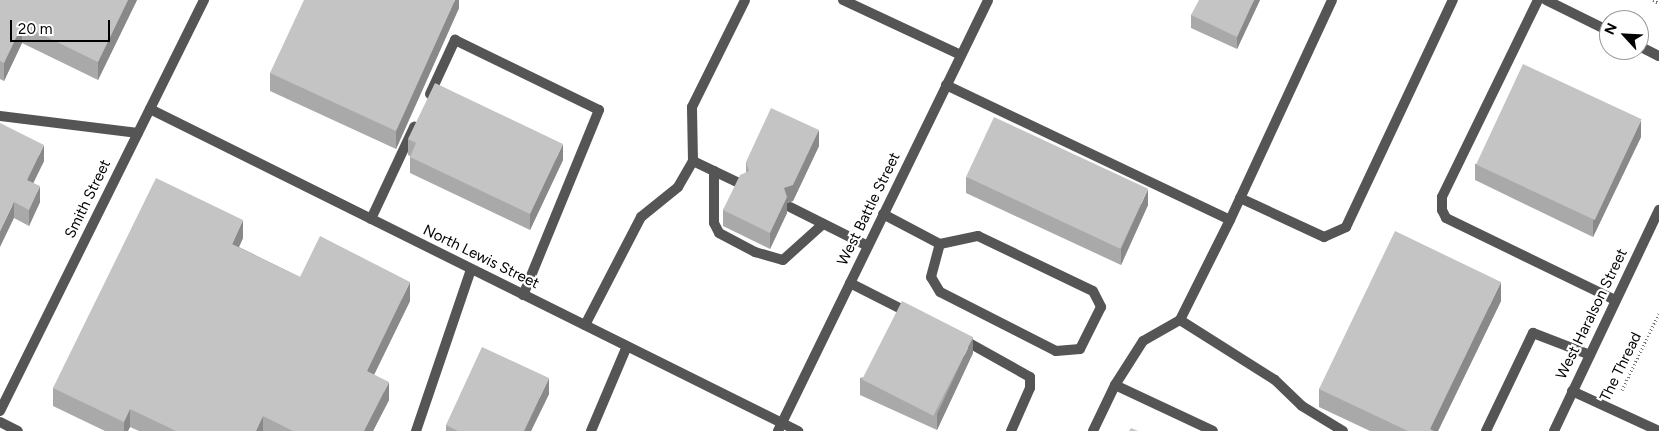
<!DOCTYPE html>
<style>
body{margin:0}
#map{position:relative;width:1659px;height:431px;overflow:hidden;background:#fff;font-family:Figtree,sans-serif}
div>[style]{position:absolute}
.path>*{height:3px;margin-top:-1.5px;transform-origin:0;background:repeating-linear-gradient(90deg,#777 0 1px,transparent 0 3.5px)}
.lane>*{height:10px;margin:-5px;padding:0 5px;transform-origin:5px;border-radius:5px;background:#555}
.street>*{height:10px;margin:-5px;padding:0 5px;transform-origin:5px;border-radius:5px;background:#555}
.wall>*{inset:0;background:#a9a9a9}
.shaded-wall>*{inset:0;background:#898989}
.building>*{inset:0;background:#c4c4c4;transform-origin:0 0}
span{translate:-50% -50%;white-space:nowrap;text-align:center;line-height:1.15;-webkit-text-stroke:4.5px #fff;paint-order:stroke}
.street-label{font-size:15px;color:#000}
.north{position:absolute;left:1599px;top:10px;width:50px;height:50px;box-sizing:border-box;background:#fff;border:1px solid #999;border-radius:50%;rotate:295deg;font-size:14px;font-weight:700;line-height:20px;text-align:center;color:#000}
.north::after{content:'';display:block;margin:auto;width:18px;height:22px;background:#000;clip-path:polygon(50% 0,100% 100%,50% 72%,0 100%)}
.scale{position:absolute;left:10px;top:20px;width:100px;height:22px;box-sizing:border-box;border:2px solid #000;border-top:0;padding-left:6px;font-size:15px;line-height:18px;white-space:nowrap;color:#000;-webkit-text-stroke:4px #fff;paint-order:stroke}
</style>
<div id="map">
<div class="path">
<i style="left:1653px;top:0;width:7px;rotate:27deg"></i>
<i style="left:1622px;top:390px;width:85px;rotate:-64.3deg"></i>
</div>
<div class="lane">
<i style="left:843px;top:0;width:130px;rotate:25deg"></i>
<i style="left:1538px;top:0;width:219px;rotate:116deg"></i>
<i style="left:1442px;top:197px;width:13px;rotate:90deg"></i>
<i style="left:1442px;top:210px;width:9px;rotate:63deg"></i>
<i style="left:1446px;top:218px;width:188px;rotate:25.9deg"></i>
<i style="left:946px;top:85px;width:314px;rotate:25.4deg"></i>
<i style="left:1230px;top:220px;width:242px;rotate:-65.1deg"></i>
<i style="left:430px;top:94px;width:60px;rotate:-65.2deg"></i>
<i style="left:455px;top:40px;width:160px;rotate:25.9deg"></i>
<i style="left:599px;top:110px;width:200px;rotate:112.3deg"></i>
<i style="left:0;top:116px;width:139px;rotate:7deg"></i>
<i style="left:693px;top:161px;width:55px;rotate:25.6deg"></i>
<i style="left:714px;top:171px;width:52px;rotate:90deg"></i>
<i style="left:714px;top:223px;width:11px;rotate:63deg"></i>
<i style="left:719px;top:233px;width:41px;rotate:27.8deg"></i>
<i style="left:755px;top:252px;width:29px;rotate:16deg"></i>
<i style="left:783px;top:260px;width:54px;rotate:-42deg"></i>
<i style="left:1240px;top:198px;width:93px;rotate:24.9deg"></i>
<i style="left:1324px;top:237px;width:24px;rotate:-24deg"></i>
<i style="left:1346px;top:227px;width:251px;rotate:-64.8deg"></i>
<i style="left:790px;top:207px;width:87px;rotate:26.6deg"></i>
<i style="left:883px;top:214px;width:64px;rotate:27.8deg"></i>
<i style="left:940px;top:244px;width:39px;rotate:-12deg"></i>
<i style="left:978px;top:236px;width:127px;rotate:25.6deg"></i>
<i style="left:1093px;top:291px;width:18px;rotate:63deg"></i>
<i style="left:1101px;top:307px;width:47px;rotate:116.6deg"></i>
<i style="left:1080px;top:349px;width:24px;rotate:175deg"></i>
<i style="left:1056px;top:351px;width:130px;rotate:-153deg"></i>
<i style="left:940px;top:292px;width:17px;rotate:-121deg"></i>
<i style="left:931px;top:277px;width:34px;rotate:-75deg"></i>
<i style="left:371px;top:219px;width:102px;rotate:-64.9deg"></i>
<i style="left:1230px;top:220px;width:112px;rotate:116.6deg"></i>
<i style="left:1180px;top:320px;width:112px;rotate:32.3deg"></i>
<i style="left:1275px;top:380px;width:37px;rotate:44deg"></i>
<i style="left:1302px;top:406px;width:48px;rotate:31.4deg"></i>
<i style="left:850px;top:283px;width:68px;rotate:26.9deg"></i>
<i style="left:585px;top:325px;width:122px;rotate:-62.6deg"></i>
<i style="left:641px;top:217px;width:48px;rotate:-39deg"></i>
<i style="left:678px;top:187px;width:30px;rotate:-60deg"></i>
<i style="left:693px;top:161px;width:54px;rotate:-91.1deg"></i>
<i style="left:692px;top:107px;width:119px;rotate:-63.6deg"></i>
<i style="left:962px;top:339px;width:78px;rotate:29.2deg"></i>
<i style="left:1030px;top:377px;width:11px;rotate:90deg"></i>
<i style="left:1030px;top:388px;width:47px;rotate:113.8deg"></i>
<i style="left:1115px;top:385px;width:52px;rotate:-57.5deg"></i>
<i style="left:1143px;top:341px;width:43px;rotate:-29.6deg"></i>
<i style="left:1572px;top:391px;width:96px;rotate:24.7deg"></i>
<i style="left:0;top:422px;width:20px;rotate:27deg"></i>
<i style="left:416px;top:431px;width:171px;rotate:-71.2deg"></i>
<i style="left:591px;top:431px;width:92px;rotate:-67deg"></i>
<i style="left:1093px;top:431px;width:51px;rotate:-64.4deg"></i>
<i style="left:1115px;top:385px;width:108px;rotate:25.1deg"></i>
<i style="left:1486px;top:431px;width:109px;rotate:-64.4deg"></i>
<i style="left:1533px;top:333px;width:61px;rotate:21.1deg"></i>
</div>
<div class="street">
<i style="left:1546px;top:0;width:70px;rotate:26.2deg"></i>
<i style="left:1639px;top:46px;width:22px;rotate:27deg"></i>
<i style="left:150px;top:109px;width:724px;rotate:26.42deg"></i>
<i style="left:0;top:411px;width:459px;rotate:-63.6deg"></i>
<i style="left:778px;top:431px;width:479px;rotate:-64deg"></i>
<i style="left:1554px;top:431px;width:245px;rotate:-64.6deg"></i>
</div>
<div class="wall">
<i style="clip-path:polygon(0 0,137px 0,98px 80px,22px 43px,4px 81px,0 79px)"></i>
<i style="clip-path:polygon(459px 0,459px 8px,396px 149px,270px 91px,270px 73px)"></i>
<i style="clip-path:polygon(1260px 0,1237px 49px,1191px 28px,1191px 15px)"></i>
<i style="clip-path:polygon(0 123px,44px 161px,33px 183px,40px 202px,29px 226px,14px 218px)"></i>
<i style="clip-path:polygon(1641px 137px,1593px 237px,1475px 180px,1475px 164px)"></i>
<i style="clip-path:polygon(408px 139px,563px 160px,530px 230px,410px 173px,410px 156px,408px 155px)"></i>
<i style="clip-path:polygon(819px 146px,793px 201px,787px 203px,787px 213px,770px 249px,723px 226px,723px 210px,746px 173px,746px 162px)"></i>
<i style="clip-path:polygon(966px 177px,1148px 205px,1121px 265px,966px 193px)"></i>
<i style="clip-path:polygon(243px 238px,239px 247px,300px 277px,410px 301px,374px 375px,389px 400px,373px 431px,139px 431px,130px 427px,128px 431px,105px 431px,53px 406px,53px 388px)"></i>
<i style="clip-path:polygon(1501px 301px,1438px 431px,1370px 431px,1319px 407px,1319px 389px)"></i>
<i style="clip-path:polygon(973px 353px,937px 430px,860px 395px,860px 378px)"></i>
<i style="clip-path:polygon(549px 394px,531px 431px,446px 431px,446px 425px)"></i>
</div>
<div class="shaded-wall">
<i style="clip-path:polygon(128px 0,137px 0,98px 80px,98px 62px)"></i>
<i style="clip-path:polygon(455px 0,459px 0,459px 8px,396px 149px,396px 131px)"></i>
<i style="clip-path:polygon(1254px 0,1260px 0,1237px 49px,1237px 37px)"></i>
<i style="clip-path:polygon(22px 25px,22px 43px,4px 81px,4px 63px)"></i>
<i style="clip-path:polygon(1641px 120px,1641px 137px,1593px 237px,1593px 221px)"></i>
<i style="clip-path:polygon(819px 130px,819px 146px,793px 201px,787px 203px,787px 213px,770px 249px,770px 233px,784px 188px)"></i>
<i style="clip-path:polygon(563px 144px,563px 160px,530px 230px,530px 214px)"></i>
<i style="clip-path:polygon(44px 145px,44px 161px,27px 196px,27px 180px)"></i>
<i style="clip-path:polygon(40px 186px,40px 202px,29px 226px,29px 210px)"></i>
<i style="clip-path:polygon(1148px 189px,1148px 205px,1121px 265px,1121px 249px)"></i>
<i style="clip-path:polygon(14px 202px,14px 218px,0 247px,0 231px)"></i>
<i style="clip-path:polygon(243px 220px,243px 238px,232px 262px,232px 244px)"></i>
<i style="clip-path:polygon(410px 282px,410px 301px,367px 389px,367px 371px)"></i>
<i style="clip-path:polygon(1501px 282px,1501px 301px,1438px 431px,1430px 431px,1430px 429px)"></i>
<i style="clip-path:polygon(973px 337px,973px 353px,937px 430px,937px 414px)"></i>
<i style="clip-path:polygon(549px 378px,549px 394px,531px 431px,524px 431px)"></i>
<i style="clip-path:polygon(389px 382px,389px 400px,373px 431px,364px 431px)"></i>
<i style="clip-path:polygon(130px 409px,130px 427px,128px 431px,124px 431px,124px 422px)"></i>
<i style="clip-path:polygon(263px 416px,263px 431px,256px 431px)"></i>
</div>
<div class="building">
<i style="clip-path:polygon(0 0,128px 0,98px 62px,22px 25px,4px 63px,0 61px)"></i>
<i style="clip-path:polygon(304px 0,455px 0,396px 131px,270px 73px)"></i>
<i style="clip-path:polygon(1199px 0,1254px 0,1237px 37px,1191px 15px)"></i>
<i style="left:1523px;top:64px;width:131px;height:111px;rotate:25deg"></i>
<i style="clip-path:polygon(435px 83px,563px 144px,530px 214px,410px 157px,416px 143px,408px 139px)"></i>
<i style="clip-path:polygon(771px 108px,819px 130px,793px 185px,784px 188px,787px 197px,770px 233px,723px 210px,740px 175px,749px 171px,746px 162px)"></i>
<i style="left:994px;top:117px;width:170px;height:66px;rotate:25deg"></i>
<i style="clip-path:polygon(0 123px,44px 145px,27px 180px,40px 186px,29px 210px,14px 202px,0 231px)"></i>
<i style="clip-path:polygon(156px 178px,243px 220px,232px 244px,300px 277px,320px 236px,410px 282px,367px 371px,389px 382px,364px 431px,293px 431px,263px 416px,256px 431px,176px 431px,130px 409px,124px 422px,53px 388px)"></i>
<i style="clip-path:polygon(1395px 231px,1501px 282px,1430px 429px,1434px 431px,1408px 431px,1319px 389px)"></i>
<i style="left:902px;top:301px;width:80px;height:88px;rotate:27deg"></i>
<i style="clip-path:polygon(482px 347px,549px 378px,524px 431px,458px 431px,446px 425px)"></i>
<i style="clip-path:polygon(1131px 428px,1138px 431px,1129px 431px)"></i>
</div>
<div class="street-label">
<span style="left:88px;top:199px;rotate:-64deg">Smith Street</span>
<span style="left:869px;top:209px;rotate:-64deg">West Battle Street</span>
<span style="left:481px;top:257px;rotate:26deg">North Lewis Street</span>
<span style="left:1592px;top:314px;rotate:-64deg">West Haralson Street</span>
<span style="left:1621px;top:367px;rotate:-64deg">The Thread</span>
</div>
<div class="north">N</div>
<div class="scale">20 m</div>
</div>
